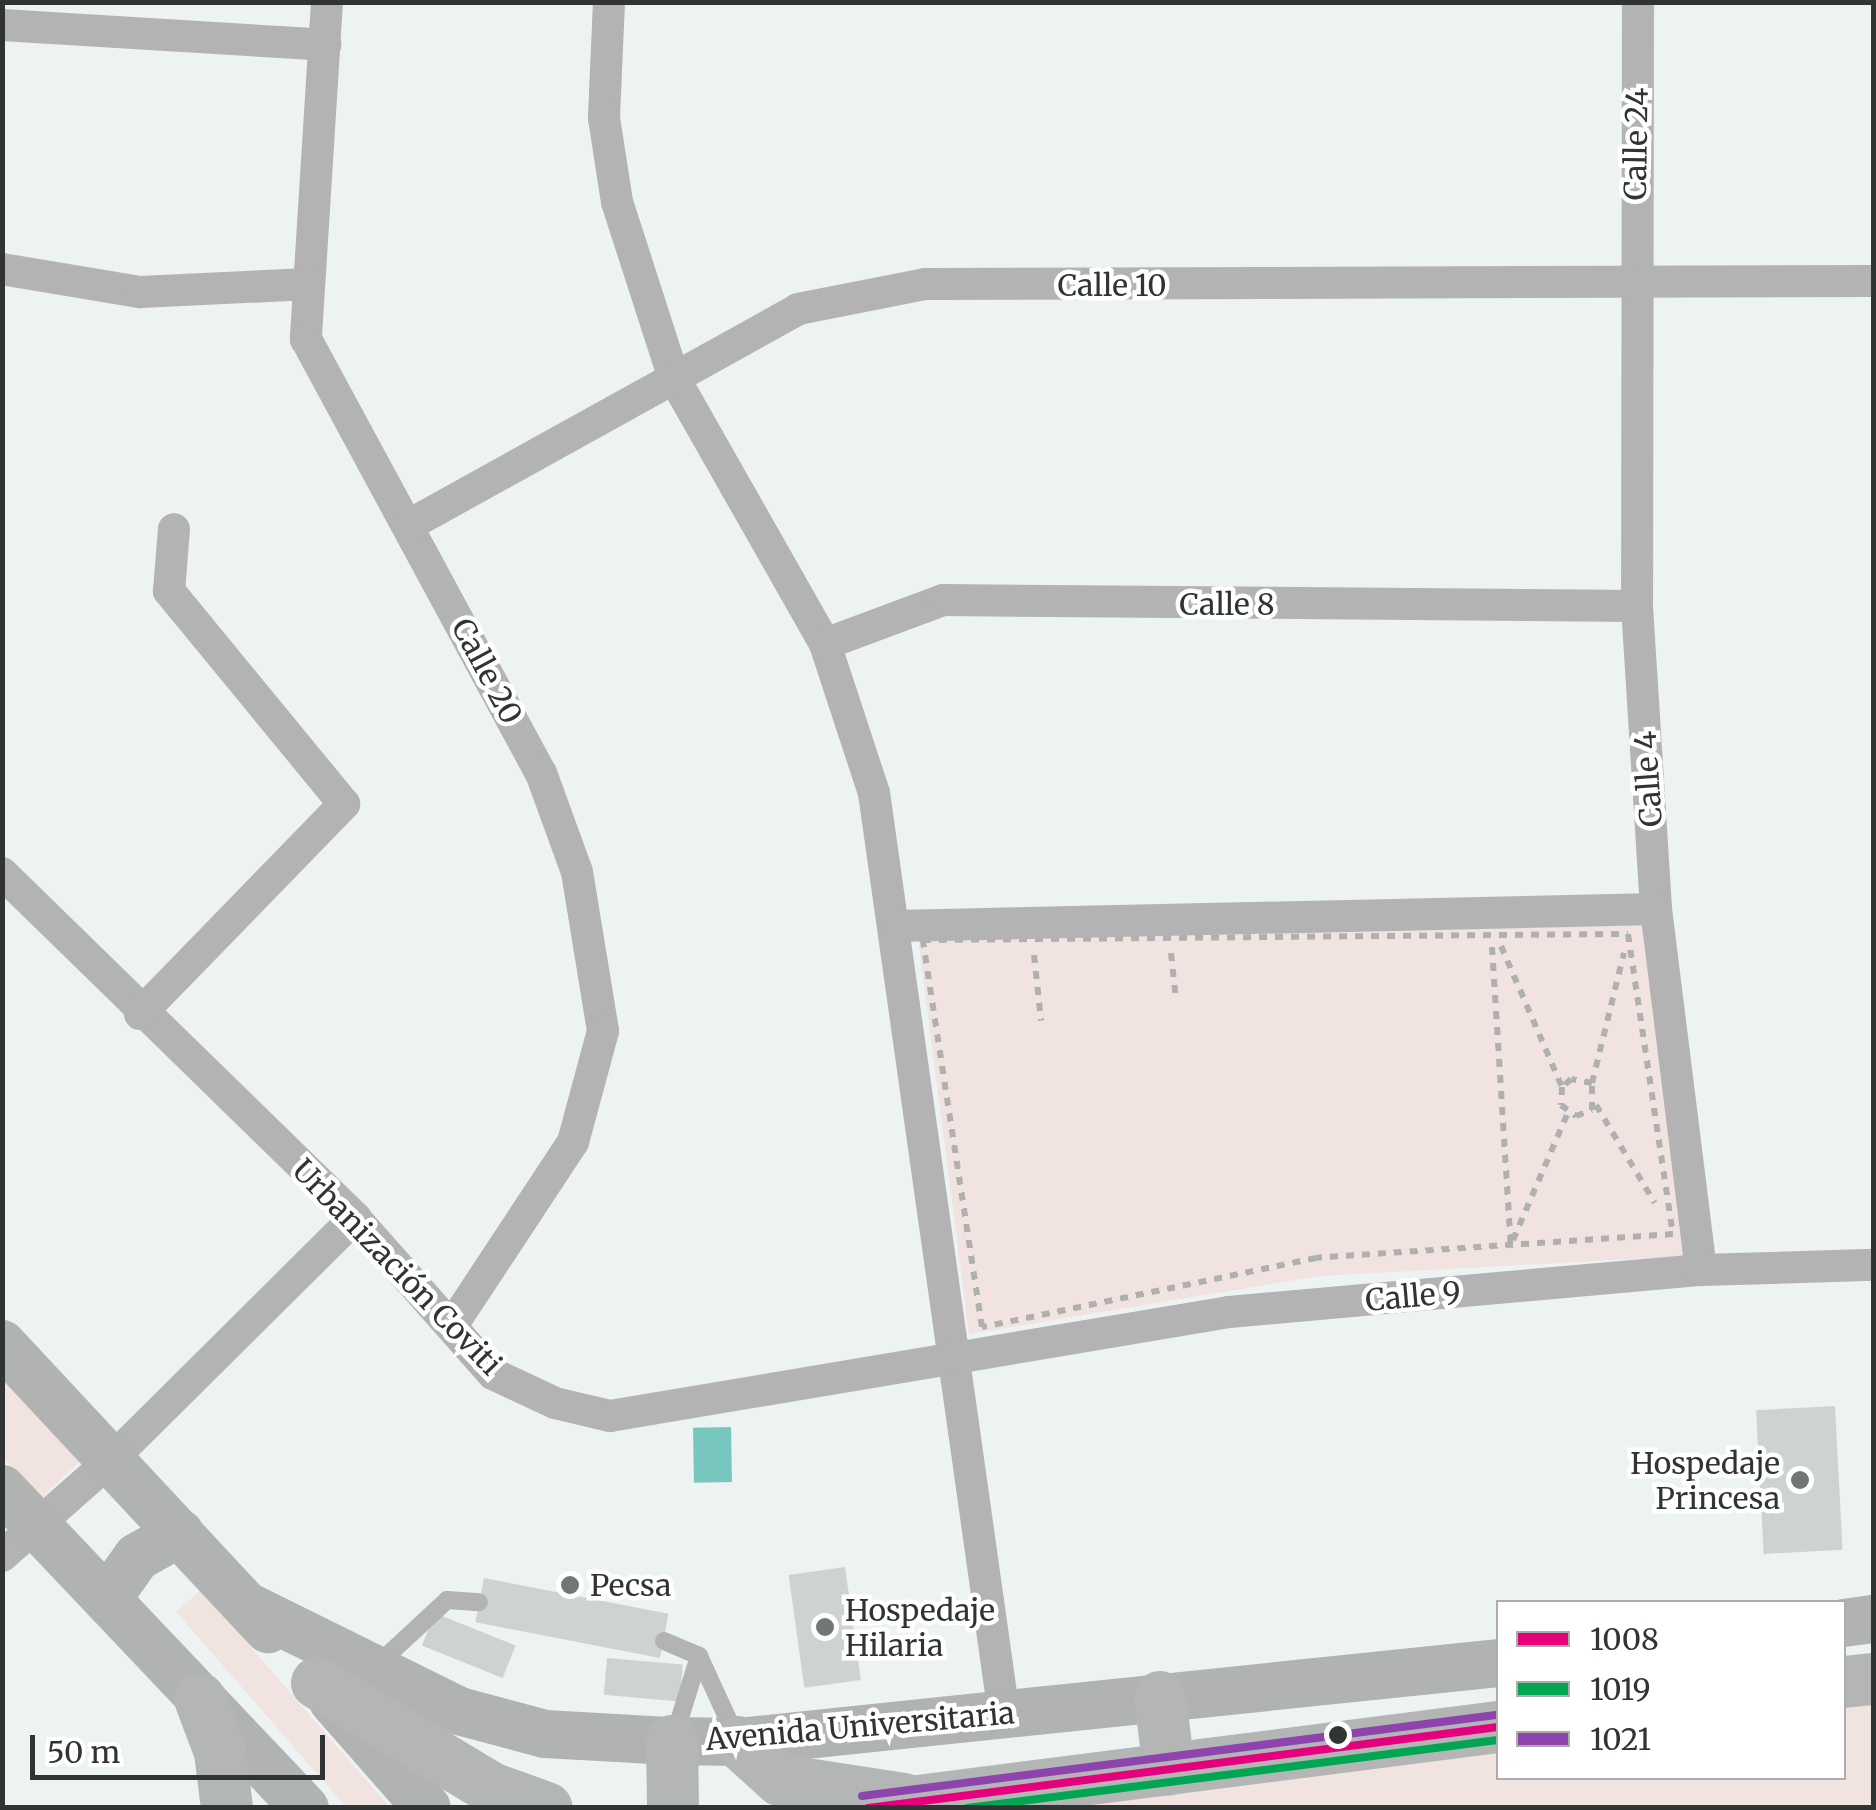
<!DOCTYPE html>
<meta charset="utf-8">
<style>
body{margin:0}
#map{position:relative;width:1876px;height:1810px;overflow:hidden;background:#edf2f2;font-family:Merriweather,serif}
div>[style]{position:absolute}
.green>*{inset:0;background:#f1e3df;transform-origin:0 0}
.water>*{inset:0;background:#78c7be;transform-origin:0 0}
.building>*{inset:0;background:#ced2d2;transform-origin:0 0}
.path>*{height:6px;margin-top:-3px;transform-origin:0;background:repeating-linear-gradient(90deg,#afb1b0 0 8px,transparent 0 16px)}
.lane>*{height:18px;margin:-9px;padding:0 9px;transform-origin:9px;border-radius:9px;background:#b2b3b2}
.street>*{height:32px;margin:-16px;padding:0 16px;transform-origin:16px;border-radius:16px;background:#b2b3b2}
.secondary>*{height:48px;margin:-24px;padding:0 24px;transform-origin:24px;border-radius:24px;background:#b1b2b2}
.primary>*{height:52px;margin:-26px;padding:0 26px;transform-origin:26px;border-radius:26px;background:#b4b6b6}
.bus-1>*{height:8px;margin:-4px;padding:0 4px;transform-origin:4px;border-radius:4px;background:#e5007d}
.bus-2>*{height:8px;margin:-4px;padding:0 4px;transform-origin:4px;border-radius:4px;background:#00a651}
.bus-3>*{height:8px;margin:-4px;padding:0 4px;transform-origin:4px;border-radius:4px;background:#8e44ad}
.dots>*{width:28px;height:28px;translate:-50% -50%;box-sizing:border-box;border:5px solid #fff;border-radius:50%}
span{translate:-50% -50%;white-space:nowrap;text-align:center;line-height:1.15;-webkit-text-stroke:9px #fff;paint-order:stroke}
.street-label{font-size:30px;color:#303433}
.poi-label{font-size:30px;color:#303433}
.right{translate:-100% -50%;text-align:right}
.left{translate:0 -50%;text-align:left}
.frame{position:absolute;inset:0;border:5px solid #303433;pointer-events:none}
.legend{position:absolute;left:1496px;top:1600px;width:350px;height:180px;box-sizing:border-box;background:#fff;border:2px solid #acaead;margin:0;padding:12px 18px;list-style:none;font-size:30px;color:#303433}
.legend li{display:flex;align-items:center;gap:20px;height:50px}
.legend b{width:50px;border:2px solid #acaead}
.scale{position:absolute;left:30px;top:1735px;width:295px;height:45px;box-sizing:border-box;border:5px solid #303433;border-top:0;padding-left:12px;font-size:30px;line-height:35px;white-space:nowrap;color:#303433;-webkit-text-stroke:8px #fff;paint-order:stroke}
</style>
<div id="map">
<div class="green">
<i style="clip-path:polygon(1644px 925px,1687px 1256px,1320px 1276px,969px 1334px,917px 930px)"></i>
<i style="clip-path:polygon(2px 1373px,84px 1458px,41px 1498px,3px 1458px)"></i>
<i style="left:201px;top:1590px;width:286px;height:33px;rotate:49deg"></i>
<i style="clip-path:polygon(1873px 1703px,1873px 1807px,1007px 1808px,1498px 1749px,1498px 1778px,1844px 1778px,1844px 1706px)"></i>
</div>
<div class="water">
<i style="left:731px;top:1427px;width:55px;height:38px;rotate:89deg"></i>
</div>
<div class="building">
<i style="left:1835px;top:1406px;width:144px;height:79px;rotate:87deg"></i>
<i style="left:845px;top:1567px;width:114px;height:57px;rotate:82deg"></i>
<i style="left:484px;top:1578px;width:188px;height:45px;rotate:11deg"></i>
<i style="left:435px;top:1613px;width:87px;height:35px;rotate:22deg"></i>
<i style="left:607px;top:1658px;width:76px;height:37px;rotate:5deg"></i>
</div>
<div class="path">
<i style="left:1628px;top:934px;width:303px;rotate:81.5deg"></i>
<i style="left:1673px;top:1234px;width:358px;rotate:176.2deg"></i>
<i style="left:1316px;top:1258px;width:341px;rotate:168.3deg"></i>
<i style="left:982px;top:1327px;width:391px;rotate:-98.7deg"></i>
<i style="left:923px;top:940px;width:705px;rotate:-0.49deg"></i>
<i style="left:1501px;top:946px;width:154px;rotate:66.6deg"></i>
<i style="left:1562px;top:1087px;width:18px;rotate:93deg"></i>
<i style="left:1561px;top:1105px;width:19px;rotate:36deg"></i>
<i style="left:1576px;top:1116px;width:17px;rotate:-21deg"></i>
<i style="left:1592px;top:1110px;width:27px;rotate:-90deg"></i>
<i style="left:1592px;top:1083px;width:21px;rotate:-169deg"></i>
<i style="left:1571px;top:1079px;width:12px;rotate:138deg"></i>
<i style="left:1492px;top:947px;width:299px;rotate:86.4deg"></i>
<i style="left:1171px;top:953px;width:47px;rotate:83.9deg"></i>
<i style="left:1034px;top:955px;width:66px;rotate:83.9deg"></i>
<i style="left:1592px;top:1083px;width:134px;rotate:-76.2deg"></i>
<i style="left:1596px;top:1105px;width:114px;rotate:59deg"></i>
<i style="left:1513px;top:1240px;width:139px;rotate:-66.7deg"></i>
</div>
<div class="lane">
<i style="left:664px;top:1641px;width:38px;rotate:23deg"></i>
<i style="left:699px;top:1656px;width:89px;rotate:65.4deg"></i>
<i style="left:376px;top:1666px;width:97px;rotate:-42.9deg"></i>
<i style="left:447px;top:1600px;width:32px;rotate:4deg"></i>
<i style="left:674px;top:1737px;width:85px;rotate:-72.8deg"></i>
</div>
<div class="street">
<i style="left:327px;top:2px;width:338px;rotate:93.6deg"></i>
<i style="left:306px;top:339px;width:494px;rotate:61.6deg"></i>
<i style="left:541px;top:773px;width:105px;rotate:70deg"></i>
<i style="left:577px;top:872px;width:161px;rotate:80.7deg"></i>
<i style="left:603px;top:1031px;width:115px;rotate:105.1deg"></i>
<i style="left:573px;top:1142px;width:218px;rotate:123.4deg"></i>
<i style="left:609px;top:2px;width:116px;rotate:92.5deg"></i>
<i style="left:604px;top:118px;width:85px;rotate:81.2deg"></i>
<i style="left:617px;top:202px;width:185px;rotate:72.1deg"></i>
<i style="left:674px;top:378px;width:306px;rotate:60.4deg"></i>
<i style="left:825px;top:644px;width:157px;rotate:71.8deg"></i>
<i style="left:874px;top:793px;width:930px;rotate:81.97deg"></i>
<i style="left:1638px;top:2px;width:604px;rotate:90.09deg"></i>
<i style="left:1637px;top:606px;width:304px;rotate:86.4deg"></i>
<i style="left:1656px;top:909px;width:364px;rotate:82.9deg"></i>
<i style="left:2px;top:25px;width:324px;rotate:3.5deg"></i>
<i style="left:2px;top:269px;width:140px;rotate:9.5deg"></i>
<i style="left:140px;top:292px;width:169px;rotate:-2.7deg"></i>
<i style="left:409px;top:525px;width:445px;rotate:-29deg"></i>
<i style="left:798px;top:309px;width:129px;rotate:-11.1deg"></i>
<i style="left:925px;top:284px;width:949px;rotate:-0.18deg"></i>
<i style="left:825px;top:644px;width:126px;rotate:-20.4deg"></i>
<i style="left:943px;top:600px;width:694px;rotate:0.5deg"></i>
<i style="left:2px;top:873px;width:494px;rotate:44.3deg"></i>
<i style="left:355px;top:1218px;width:208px;rotate:48.5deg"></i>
<i style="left:493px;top:1374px;width:68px;rotate:25.1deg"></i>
<i style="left:555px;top:1403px;width:57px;rotate:13.3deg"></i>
<i style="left:610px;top:1416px;width:628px;rotate:-9.54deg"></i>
<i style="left:1229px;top:1312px;width:474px;rotate:-5.1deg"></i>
<i style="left:1701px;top:1270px;width:173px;rotate:-1.7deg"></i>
<i style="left:896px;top:926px;width:760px;rotate:-1.28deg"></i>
<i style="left:140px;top:1014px;width:293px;rotate:-45.8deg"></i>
<i style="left:344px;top:804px;width:276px;rotate:-129.4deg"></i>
<i style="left:169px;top:591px;width:62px;rotate:-85.4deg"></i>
<i style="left:2px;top:1556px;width:145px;rotate:-41.4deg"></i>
<i style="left:111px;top:1460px;width:344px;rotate:-44.8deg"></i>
</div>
<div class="secondary">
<i style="left:2px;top:1344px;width:390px;rotate:47deg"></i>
<i style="left:2px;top:1489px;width:440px;rotate:46.5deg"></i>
<i style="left:108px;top:1598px;width:50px;rotate:-54.7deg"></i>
<i style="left:137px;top:1557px;width:49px;rotate:-29.2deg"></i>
<i style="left:247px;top:1606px;width:237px;rotate:26.3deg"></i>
<i style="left:459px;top:1711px;width:89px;rotate:15deg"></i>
<i style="left:545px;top:1734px;width:127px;rotate:3.2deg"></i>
<i style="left:672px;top:1741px;width:66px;rotate:0.9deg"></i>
<i style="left:738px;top:1742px;width:764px;rotate:-5.93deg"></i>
<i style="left:1844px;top:1623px;width:30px;rotate:-8deg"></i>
<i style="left:333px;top:1701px;width:142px;rotate:48.7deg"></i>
</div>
<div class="primary">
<i style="left:1844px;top:1682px;width:30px;rotate:-6deg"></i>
<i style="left:317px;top:1683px;width:203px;rotate:31.1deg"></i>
<i style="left:491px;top:1788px;width:59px;rotate:19.7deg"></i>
<i style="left:1160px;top:1697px;width:73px;rotate:82.9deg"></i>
<i style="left:200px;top:1699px;width:57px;rotate:69.3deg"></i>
<i style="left:220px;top:1752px;width:56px;rotate:82.9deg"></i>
<i style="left:672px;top:1741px;width:67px;rotate:89.1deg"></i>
<i style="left:738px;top:1742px;width:57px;rotate:42.1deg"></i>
<i style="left:780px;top:1780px;width:125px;rotate:8.7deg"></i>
<i style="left:864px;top:1808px;width:639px;rotate:-7.28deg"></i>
</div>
<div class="bus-1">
<i style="left:868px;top:1808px;width:635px;rotate:-7.33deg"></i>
</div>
<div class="bus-2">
<i style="left:967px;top:1808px;width:535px;rotate:-7.3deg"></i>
</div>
<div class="bus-3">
<i style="left:862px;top:1796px;width:639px;rotate:-7.28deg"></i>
</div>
<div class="dots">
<i style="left:1800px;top:1480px;background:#727676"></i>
<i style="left:570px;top:1585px;background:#727676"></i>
<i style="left:825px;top:1627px;background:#727676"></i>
<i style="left:1338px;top:1735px;background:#303433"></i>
</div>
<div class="street-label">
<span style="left:1636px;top:144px;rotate:-89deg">Calle 24</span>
<span style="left:1112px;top:285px">Calle 10</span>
<span style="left:1227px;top:604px">Calle 8</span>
<span style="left:487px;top:671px;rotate:62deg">Calle 20</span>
<span style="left:1648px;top:779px;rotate:-94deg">Calle 4</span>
<span style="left:397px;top:1267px;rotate:46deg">Urbanización Coviti</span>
<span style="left:1413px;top:1296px;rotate:-5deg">Calle 9</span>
<span style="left:860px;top:1726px;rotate:-5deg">Avenida Universitaria</span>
</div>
<div class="poi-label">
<span class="right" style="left:1780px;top:1480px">Hospedaje<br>Princesa</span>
<span class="left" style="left:590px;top:1585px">Pecsa</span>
<span class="left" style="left:845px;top:1627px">Hospedaje<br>Hilaria</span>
</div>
<div class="frame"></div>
<ul class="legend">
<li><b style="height:12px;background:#e5007d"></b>1008</li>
<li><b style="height:12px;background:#00a651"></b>1019</li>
<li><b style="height:12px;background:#8e44ad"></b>1021</li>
</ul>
<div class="scale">50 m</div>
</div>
